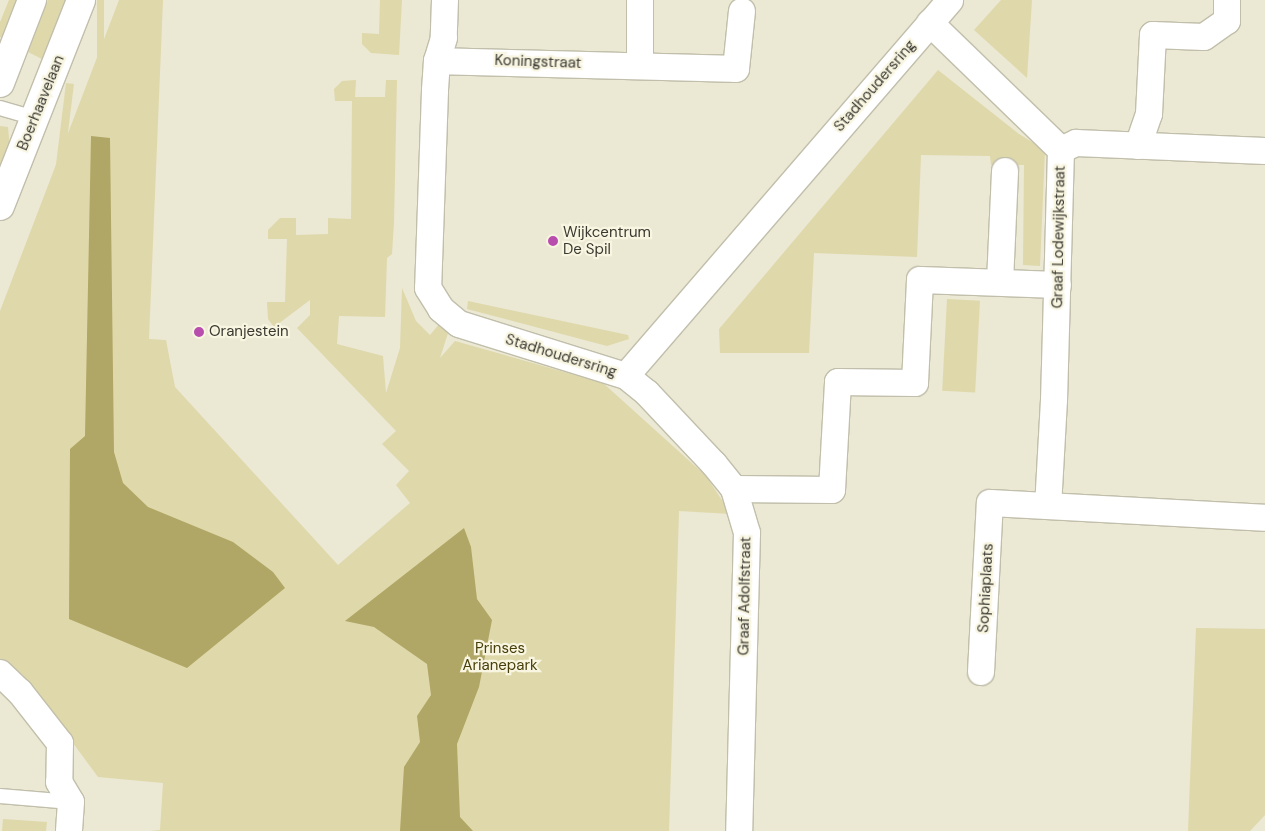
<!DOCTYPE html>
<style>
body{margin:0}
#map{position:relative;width:1265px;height:831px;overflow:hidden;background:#ebe8d4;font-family:"DM Sans",sans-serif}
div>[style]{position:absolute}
.green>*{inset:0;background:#dfd8aa;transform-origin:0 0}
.water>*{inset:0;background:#b0a665}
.roads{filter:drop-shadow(1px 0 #c1bfab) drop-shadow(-1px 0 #c1bfab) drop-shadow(0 1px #c1bfab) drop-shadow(0 -1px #c1bfab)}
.service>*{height:14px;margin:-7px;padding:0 7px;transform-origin:7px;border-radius:7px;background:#fff}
.minor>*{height:26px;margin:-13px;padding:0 13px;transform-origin:13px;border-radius:13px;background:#fff}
.tertiary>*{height:28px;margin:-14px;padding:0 14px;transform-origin:14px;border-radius:14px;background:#fff}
.dots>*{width:14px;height:14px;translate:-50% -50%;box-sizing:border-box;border:2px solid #f8f5e1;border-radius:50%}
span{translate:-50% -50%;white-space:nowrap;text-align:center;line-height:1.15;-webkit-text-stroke:4.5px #f8f5e1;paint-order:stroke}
.street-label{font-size:15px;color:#3a3931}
.poi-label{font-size:15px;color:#3a3931}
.left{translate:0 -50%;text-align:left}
.park-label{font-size:15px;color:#473e09}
</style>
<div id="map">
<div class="green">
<i style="clip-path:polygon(9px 0,18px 0,3px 38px,0 37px,0 22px)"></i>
<i style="clip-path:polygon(48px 0,68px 0,44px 60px,28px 52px)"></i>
<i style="left:97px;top:0;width:7px;height:74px"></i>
<i style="clip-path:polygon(119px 0,163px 0,149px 339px,166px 340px,175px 387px,338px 565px,410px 503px,396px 485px,409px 471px,382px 444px,396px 431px,297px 328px,310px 315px,310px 300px,274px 327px,268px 319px,267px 302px,285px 302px,287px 239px,268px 239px,268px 230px,280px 218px,296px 218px,296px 235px,328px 234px,328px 218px,351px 219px,352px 101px,335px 101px,334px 89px,342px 81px,356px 80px,355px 97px,385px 97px,386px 80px,397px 80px,394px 222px,392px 254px,387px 258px,385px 317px,339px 316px,337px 344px,383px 356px,386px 393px,400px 348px,402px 288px,416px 321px,430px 335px,440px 323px,449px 330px,440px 358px,455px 341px,603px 383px,706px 476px,731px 514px,679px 511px,669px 831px,150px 831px,160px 830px,163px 783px,98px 777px,22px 674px,0 663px,0 311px)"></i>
<i style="clip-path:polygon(380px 0,402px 0,399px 55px,371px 53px,362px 44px,362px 33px,379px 34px)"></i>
<i style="clip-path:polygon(1001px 0,1032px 0,1027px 78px,974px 30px)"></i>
<i style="clip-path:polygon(938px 70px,1019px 134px,1045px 150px,1040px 266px,1023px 265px,1024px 165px,991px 165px,990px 156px,921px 155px,917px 257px,814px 253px,809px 353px,720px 353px,719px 329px)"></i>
<i style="left:66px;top:83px;width:8px;height:180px;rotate:7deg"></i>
<i style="clip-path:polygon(0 126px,8px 127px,10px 150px,0 176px)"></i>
<i style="left:947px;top:299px;width:33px;height:92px;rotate:3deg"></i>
<i style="clip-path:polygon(468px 301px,628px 335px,629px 339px,607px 346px,467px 309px)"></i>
<i style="clip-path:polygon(1196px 628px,1265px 629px,1265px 815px,1250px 831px,1188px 831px)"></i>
<i style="clip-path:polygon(3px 819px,47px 822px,46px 831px,2px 831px)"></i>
</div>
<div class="water">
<i style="clip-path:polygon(91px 136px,110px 138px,114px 452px,123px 483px,148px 507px,233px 542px,273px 572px,285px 588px,187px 668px,69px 619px,70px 449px,85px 436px)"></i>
<i style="clip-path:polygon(464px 528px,471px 547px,477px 599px,492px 620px,479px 687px,457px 744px,460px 817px,473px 831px,400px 831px,404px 767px,420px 742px,417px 716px,431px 695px,427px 664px,374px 627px,345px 621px)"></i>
</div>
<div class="roads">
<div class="service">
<i style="left:0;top:108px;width:35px;rotate:16deg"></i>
<i style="left:0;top:796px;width:71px;rotate:4.8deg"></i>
</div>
<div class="minor">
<i style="left:445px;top:0;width:38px;rotate:92deg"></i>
<i style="left:444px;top:38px;width:24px;rotate:107deg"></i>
<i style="left:437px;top:61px;width:30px;rotate:94deg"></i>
<i style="left:435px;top:91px;width:197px;rotate:92deg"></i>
<i style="left:428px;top:288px;width:25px;rotate:58deg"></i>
<i style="left:441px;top:309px;width:23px;rotate:40deg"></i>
<i style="left:459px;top:324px;width:175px;rotate:17.3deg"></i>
<i style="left:626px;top:376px;width:27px;rotate:39deg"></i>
<i style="left:647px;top:393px;width:98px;rotate:46.7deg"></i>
<i style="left:714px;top:464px;width:32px;rotate:51deg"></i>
<i style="left:734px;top:489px;width:46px;rotate:73.5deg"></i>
<i style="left:747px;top:533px;width:298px;rotate:91.5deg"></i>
<i style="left:930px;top:23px;width:182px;rotate:44.1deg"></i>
<i style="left:1061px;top:150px;width:250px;rotate:91.6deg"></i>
<i style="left:1054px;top:400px;width:106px;rotate:93.2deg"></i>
<i style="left:437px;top:61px;width:299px;rotate:1.5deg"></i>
<i style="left:736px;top:69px;width:58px;rotate:-84.1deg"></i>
<i style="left:640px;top:65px;width:65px;rotate:-90deg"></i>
<i style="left:1138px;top:146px;width:34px;rotate:-71deg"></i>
<i style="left:1149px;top:114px;width:79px;rotate:-87.1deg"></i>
<i style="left:1153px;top:35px;width:51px;rotate:2.2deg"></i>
<i style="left:1204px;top:37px;width:28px;rotate:-35deg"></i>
<i style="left:1227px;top:21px;width:21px;rotate:-90deg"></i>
<i style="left:1061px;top:150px;width:17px;rotate:-25deg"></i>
<i style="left:1076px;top:143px;width:189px;rotate:2.4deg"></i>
<i style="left:1000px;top:282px;width:111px;rotate:-87.4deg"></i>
<i style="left:626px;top:376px;width:496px;rotate:-49.2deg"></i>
<i style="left:734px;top:489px;width:98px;rotate:0.6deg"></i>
<i style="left:832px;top:490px;width:108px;rotate:-86.8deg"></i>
<i style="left:838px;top:382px;width:77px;rotate:0.7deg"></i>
<i style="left:915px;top:383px;width:103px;rotate:-87.2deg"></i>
<i style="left:920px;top:280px;width:138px;rotate:2.1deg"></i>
<i style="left:981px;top:672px;width:169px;rotate:-87deg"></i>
<i style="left:990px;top:503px;width:275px;rotate:3.1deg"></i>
<i style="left:0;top:673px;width:28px;rotate:44deg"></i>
<i style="left:20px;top:692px;width:65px;rotate:51.9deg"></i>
<i style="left:60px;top:743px;width:39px;rotate:91deg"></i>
<i style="left:59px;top:782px;width:23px;rotate:59deg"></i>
<i style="left:71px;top:802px;width:29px;rotate:94deg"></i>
</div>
<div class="tertiary">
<i style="left:0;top:83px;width:89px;rotate:-68.9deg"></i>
<i style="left:0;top:206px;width:221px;rotate:-68.5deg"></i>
</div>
</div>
<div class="dots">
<i style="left:553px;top:241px;background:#b84dae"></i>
<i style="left:199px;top:332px;background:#b84dae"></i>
</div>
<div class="street-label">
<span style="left:538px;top:62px;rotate:2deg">Koningstraat</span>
<span style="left:875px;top:86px;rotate:-49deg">Stadhoudersring</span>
<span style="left:41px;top:103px;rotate:-68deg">Boerhaavelaan</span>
<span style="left:1059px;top:237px;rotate:-89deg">Graaf Lodewijkstraat</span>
<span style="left:561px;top:356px;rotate:17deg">Stadhoudersring</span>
<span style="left:986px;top:588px;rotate:-87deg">Sophiaplaats</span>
<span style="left:745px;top:596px;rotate:-89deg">Graaf Adolfstraat</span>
</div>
<div class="poi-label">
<span class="left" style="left:563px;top:241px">Wijkcentrum<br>De Spil</span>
<span class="left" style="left:209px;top:332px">Oranjestein</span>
</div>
<div class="park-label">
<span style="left:500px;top:657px">Prinses<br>Arianepark</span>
</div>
</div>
